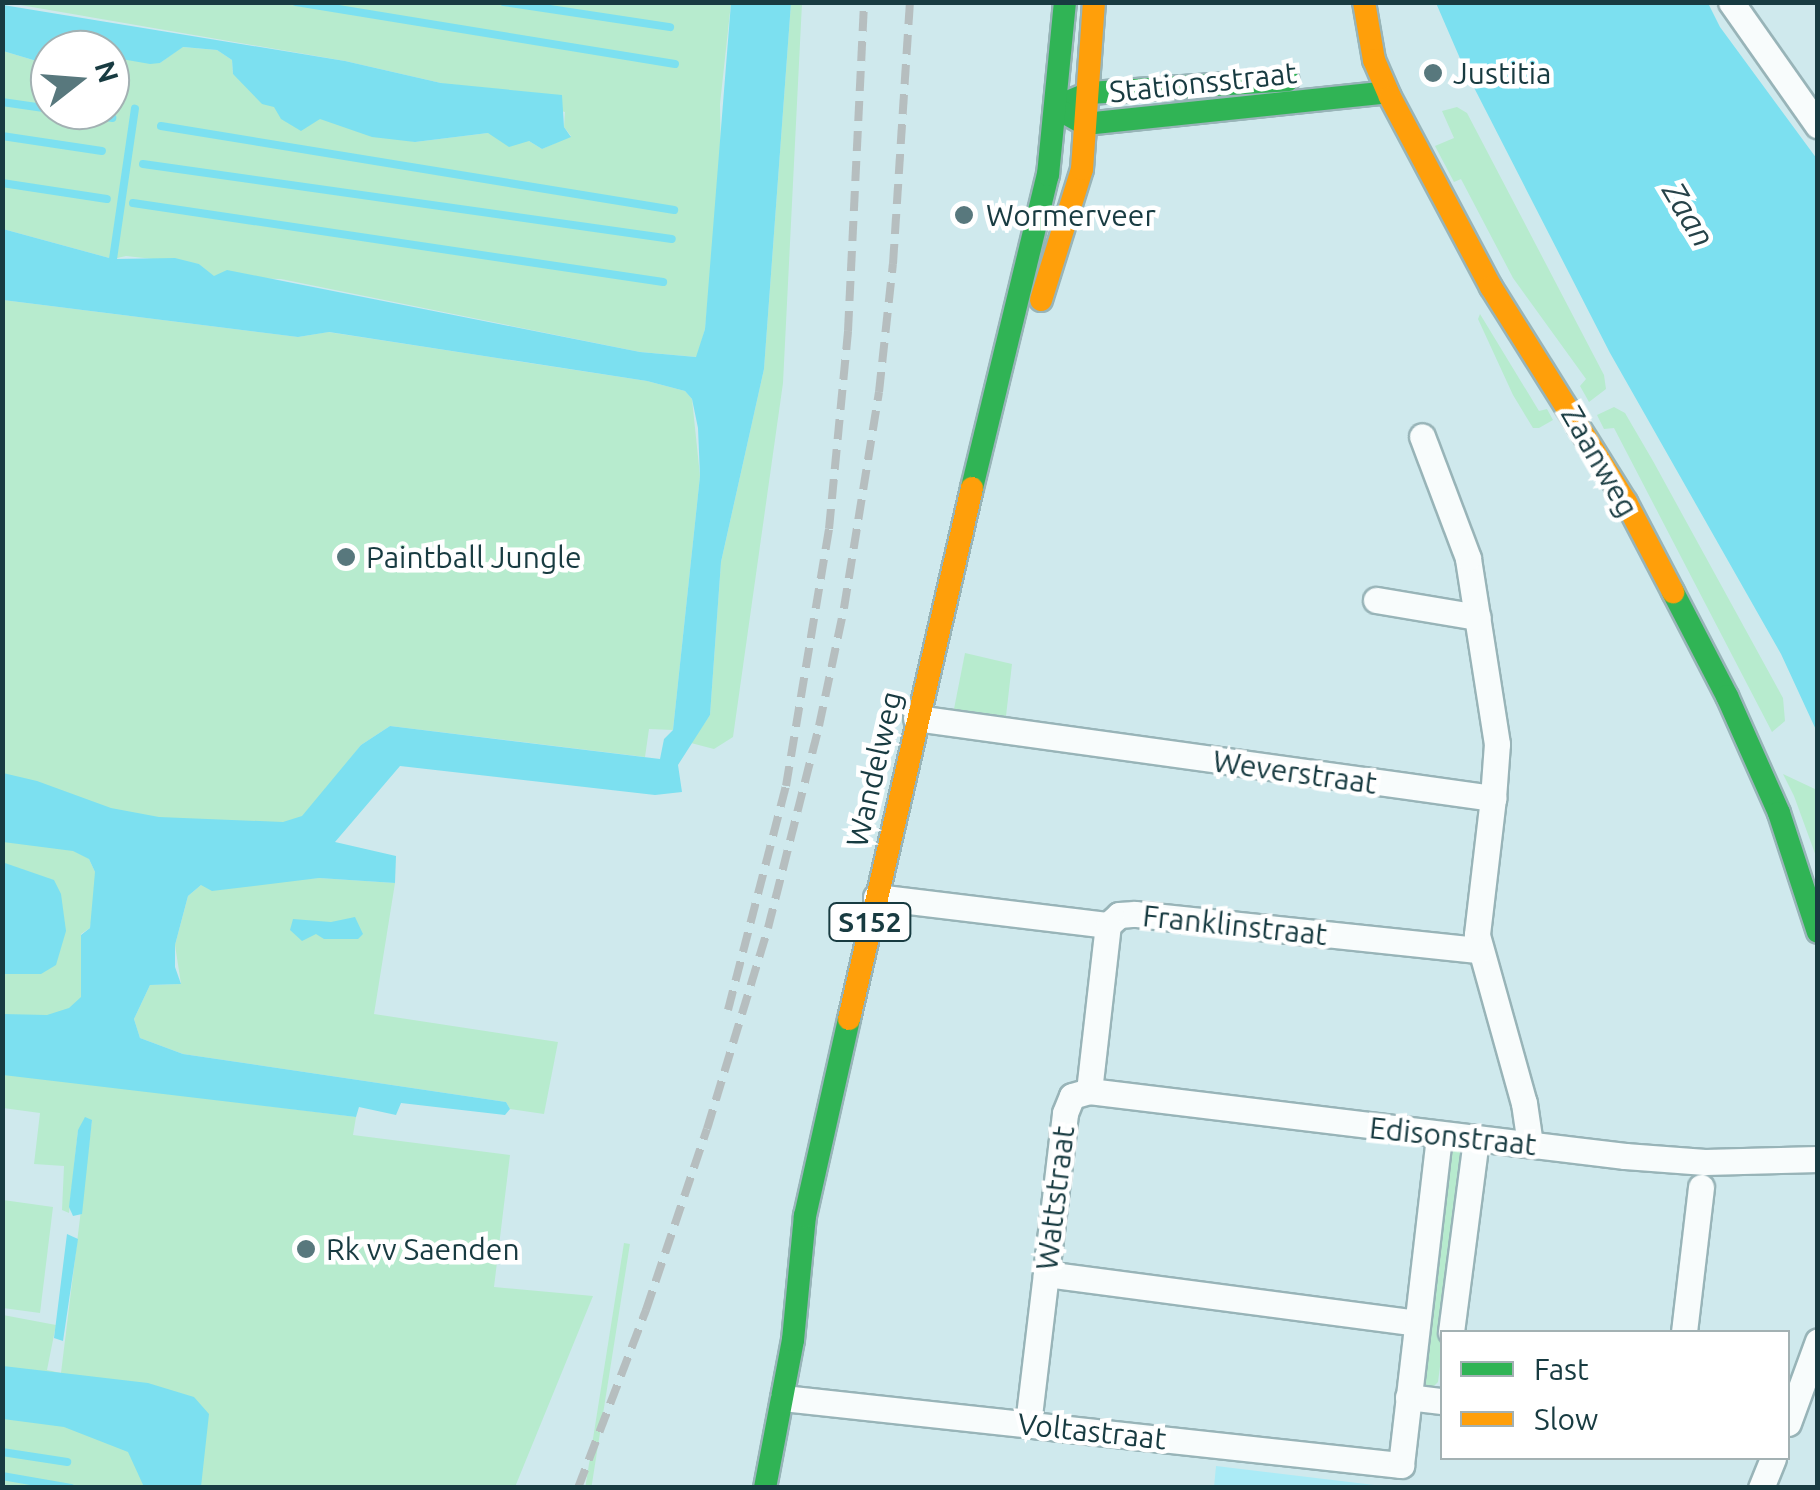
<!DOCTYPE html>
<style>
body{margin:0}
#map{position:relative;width:1820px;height:1490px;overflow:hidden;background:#cfe9ed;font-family:Ubuntu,sans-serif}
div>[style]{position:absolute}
.built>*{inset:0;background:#abebf6}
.green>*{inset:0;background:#b7ebce;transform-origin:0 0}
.water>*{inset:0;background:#7ce0f0}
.stream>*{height:8px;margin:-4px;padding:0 4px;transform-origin:4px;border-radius:4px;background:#7ce0f0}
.roads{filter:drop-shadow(2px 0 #98b4b8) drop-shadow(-2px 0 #98b4b8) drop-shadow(0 2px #98b4b8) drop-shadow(0 -2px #98b4b8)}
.street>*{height:25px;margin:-12.5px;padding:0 12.5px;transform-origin:12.5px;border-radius:12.5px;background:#f8fcfc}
.fast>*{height:22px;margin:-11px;padding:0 11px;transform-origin:11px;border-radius:11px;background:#30b455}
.slow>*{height:22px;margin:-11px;padding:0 11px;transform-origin:11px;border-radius:11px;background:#ff9f0a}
.rail>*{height:8px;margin-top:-4px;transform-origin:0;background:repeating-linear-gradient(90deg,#b6bebf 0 20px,transparent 0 30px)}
.dots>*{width:28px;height:28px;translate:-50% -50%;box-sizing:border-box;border:5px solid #fff;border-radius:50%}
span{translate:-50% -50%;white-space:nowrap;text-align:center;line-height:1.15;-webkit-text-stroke:9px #fff;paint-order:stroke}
.shield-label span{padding:2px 8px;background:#fff;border:2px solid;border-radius:8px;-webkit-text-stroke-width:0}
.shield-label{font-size:28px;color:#183b41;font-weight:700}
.poi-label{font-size:30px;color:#183b41}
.left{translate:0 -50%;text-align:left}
.street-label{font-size:30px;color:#183b41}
.water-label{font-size:32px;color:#264248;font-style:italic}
.frame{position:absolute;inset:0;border:5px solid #183b41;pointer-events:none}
.legend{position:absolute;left:1440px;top:1330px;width:350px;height:130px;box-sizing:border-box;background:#fff;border:2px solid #a3b1b3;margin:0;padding:12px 18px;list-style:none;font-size:30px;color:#183b41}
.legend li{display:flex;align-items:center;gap:20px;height:50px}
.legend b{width:50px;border:2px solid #a3b1b3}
.north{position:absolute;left:30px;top:30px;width:100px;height:100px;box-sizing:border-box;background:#fff;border:2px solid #a3b1b3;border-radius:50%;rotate:73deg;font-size:28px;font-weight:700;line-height:40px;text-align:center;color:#183b41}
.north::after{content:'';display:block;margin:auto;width:35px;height:45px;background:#58787d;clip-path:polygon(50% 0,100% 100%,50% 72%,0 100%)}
</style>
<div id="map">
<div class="built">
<i style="clip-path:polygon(1216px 1466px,1391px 1487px,1392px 1487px,1214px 1487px)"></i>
</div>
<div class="green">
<i style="clip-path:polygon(3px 2px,731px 3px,720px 104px,721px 168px,705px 329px,697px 357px,640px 352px,281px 279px,214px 277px,199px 264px,126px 256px,113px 259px,3px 229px,3px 51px,50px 65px,50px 110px,110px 110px,110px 57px,160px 63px,182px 47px,217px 50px,232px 60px,233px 74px,275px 106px,415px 142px,488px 133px,529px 141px,542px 149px,571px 136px,564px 127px,565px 112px,441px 83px,345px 61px)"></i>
<i style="clip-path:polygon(791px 3px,802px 3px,783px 383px,733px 737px,714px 749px,691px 743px,710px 715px,721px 562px,764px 369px)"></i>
<i style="clip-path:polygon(1457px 107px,1467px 113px,1604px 375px,1606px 389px,1589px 402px,1580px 386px,1586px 379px,1513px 278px,1461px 179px,1454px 182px,1435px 146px,1454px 138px,1442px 111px)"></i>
<i style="clip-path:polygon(3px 300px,298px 337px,328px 332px,647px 381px,685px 391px,692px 399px,700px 476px,673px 730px,649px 729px,645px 757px,390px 726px,361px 745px,304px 820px,89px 859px,95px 872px,95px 901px,90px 928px,81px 934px,81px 998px,228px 1101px,356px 1117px,353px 1135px,510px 1155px,494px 1287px,593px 1296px,515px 1487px,3px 1487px,3px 1315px,56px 1325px,47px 1370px,61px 1373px,92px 1120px,78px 1130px,69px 1213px,62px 1210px,64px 1166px,34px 1164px,40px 1113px,3px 1108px)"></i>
<i style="clip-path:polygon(1480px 314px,1539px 411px,1547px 409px,1553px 420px,1539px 428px,1533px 428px,1513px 395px,1478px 319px)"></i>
<i style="clip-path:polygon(1614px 407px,1625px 413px,1653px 461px,1783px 698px,1785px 721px,1772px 732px,1614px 428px,1604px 429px,1597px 415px)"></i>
<i style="clip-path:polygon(965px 653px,1012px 664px,1006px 716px,954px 709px)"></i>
<i style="clip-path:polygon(1783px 774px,1817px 790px,1817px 859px,1794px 796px)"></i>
<i style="clip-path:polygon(319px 878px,395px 883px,374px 1014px,558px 1042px,544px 1114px,510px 1109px,506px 1102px,183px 1054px,140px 1038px,134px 1019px,150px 985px,181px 984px,175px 945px,188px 896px,201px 885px)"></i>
<i style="clip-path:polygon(1444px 1145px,1468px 1150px,1438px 1382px,1432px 1388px,1423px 1387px,1417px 1377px)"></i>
<i style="clip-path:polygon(3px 1200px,53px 1207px,40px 1313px,3px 1308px)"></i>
<i style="left:624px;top:1243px;width:6px;height:264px;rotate:9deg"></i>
</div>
<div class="water">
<i style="clip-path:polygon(731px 3px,791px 3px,764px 369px,721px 562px,710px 715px,678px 765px,682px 792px,655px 795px,400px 766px,335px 842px,396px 856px,395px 883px,319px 878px,212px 891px,201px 885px,188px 896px,175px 945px,175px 967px,181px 984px,150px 985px,134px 1019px,140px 1038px,183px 1054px,506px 1102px,510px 1109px,505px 1115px,401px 1103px,396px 1115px,359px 1107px,356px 1117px,3px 1075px,3px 1014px,47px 1015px,69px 1008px,81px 997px,81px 935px,90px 928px,95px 872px,89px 859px,73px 851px,3px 842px,3px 773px,37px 781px,111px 808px,159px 817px,283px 822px,302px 816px,361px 745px,390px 726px,660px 759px,664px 739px,673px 730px,700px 476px,698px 428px,692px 399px,685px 391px,647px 381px,329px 332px,298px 337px,3px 300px,3px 229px,113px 259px,175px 258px,199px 264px,214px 276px,227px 270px,640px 352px,696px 357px,705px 329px)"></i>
<i style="clip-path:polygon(1436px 3px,1708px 3px,1720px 27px,1817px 159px,1817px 732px,1781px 654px,1610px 353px,1465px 70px)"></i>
<i style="clip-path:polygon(3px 5px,345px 61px,441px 83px,562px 95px,564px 127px,571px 137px,542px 149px,529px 141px,509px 147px,488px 133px,415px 142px,372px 137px,320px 119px,301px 131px,281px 119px,274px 107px,262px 104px,233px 74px,232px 60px,217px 50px,183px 47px,160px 63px,150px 64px,110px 57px,110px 50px,50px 50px,50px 65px,3px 51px)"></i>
<i style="clip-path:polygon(2px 862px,54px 880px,61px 894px,66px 931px,56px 965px,41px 974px,3px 974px)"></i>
<i style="clip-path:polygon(355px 917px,363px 934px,358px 939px,324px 939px,316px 934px,302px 941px,290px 930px,293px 919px,331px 922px)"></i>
<i style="clip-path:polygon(85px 1117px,92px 1120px,82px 1214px,73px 1216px,69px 1207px,78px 1130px)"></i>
<i style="clip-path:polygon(67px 1234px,78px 1239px,63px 1341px,54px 1338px)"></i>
<i style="clip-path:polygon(3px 1366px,148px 1383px,194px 1397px,209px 1414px,201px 1487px,144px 1487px,128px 1452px,64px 1427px,3px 1419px)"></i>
</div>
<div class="stream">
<i style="left:296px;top:2px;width:384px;rotate:9.3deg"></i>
<i style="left:504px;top:2px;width:168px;rotate:8.6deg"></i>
<i style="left:2px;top:102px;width:49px;rotate:8.3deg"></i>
<i style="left:58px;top:110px;width:55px;rotate:8.4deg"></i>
<i style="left:161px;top:126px;width:520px;rotate:9.3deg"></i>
<i style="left:2px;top:136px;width:101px;rotate:8.5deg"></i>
<i style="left:143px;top:164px;width:534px;rotate:8.07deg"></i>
<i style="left:2px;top:183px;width:106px;rotate:8.7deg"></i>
<i style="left:133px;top:203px;width:536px;rotate:8.48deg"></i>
<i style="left:113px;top:259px;width:152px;rotate:-81.7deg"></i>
<i style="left:2px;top:1452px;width:66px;rotate:8.7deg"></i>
<i style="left:2px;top:1476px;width:70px;rotate:9.9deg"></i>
</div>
<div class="roads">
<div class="street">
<i style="left:1731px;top:2px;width:151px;rotate:54.9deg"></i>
<i style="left:1376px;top:600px;width:103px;rotate:9.5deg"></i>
<i style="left:916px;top:718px;width:583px;rotate:7.89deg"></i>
<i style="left:1493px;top:798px;width:54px;rotate:-85.8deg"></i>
<i style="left:1497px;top:744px;width:188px;rotate:-98.9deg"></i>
<i style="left:1468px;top:558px;width:130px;rotate:-110.7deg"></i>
<i style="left:1493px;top:798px;width:138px;rotate:96.7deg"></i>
<i style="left:1477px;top:935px;width:174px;rotate:74.4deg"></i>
<i style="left:1524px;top:1103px;width:41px;rotate:81.7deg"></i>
<i style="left:876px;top:897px;width:234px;rotate:6.9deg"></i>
<i style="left:1108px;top:925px;width:15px;rotate:-42deg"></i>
<i style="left:1119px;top:915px;width:16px;rotate:-4deg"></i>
<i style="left:1135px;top:914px;width:346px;rotate:6deg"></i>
<i style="left:1089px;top:1091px;width:167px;rotate:-83.5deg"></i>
<i style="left:1046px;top:1274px;width:373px;rotate:7.5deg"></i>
<i style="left:1451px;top:1332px;width:194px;rotate:-82.6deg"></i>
<i style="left:1684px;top:1332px;width:146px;rotate:-83.3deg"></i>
<i style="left:1408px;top:1397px;width:34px;rotate:7deg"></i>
<i style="left:783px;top:1398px;width:622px;rotate:6.19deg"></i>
<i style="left:1401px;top:1465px;width:332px;rotate:-83.4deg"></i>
<i style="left:1788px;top:1423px;width:87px;rotate:-69.9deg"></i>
<i style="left:1028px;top:1424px;width:313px;rotate:-83.2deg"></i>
<i style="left:1065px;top:1113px;width:18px;rotate:-68deg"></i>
<i style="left:1072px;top:1096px;width:18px;rotate:-16deg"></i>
<i style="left:1089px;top:1091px;width:540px;rotate:6.91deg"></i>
<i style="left:1625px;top:1156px;width:80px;rotate:4.3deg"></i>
<i style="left:1705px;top:1162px;width:113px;rotate:-1.5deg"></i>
<i style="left:1761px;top:1488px;width:32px;rotate:-68deg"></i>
</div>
<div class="fast">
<i style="left:1063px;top:104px;width:28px;rotate:-23deg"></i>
<i style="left:1089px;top:93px;width:199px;rotate:-3.7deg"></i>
<i style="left:1063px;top:112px;width:25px;rotate:29deg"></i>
<i style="left:1085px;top:124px;width:304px;rotate:-6deg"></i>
<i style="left:972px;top:488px;width:322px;rotate:-76.4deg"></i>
<i style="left:1048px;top:175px;width:174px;rotate:-84.4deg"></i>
<i style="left:1673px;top:592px;width:117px;rotate:62.6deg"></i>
<i style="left:1727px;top:696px;width:128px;rotate:66deg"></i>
<i style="left:1779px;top:813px;width:125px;rotate:71.9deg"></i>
<i style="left:765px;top:1488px;width:151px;rotate:-79.3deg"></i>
<i style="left:793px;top:1340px;width:125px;rotate:-84.5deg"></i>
<i style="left:805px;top:1216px;width:202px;rotate:-77.4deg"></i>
</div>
<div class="slow">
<i style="left:1364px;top:2px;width:59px;rotate:80.2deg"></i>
<i style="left:1374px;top:60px;width:40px;rotate:66.6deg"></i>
<i style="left:1390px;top:97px;width:215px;rotate:62deg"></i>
<i style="left:1491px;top:287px;width:254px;rotate:57.9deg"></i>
<i style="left:1626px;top:502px;width:102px;rotate:62.4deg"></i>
<i style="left:1041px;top:300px;width:137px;rotate:-72.6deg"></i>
<i style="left:1082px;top:169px;width:167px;rotate:-85.9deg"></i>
<i style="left:849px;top:1019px;width:545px;rotate:-76.96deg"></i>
</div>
</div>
<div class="rail">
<i style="left:728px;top:1010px;width:231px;rotate:-75.5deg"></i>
<i style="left:786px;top:786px;width:261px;rotate:-80.5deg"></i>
<i style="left:829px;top:529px;width:199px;rotate:-84.5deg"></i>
<i style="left:848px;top:331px;width:329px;rotate:-87.2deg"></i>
<i style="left:578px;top:1488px;width:191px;rotate:-69.1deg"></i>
<i style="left:646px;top:1310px;width:191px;rotate:-71.4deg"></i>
<i style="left:707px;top:1129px;width:210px;rotate:-73.1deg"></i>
<i style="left:768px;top:928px;width:208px;rotate:-75.8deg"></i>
<i style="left:819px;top:726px;width:121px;rotate:-78deg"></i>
<i style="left:844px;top:608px;width:219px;rotate:-80.8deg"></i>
<i style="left:879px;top:392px;width:129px;rotate:-83.8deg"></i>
<i style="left:893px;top:264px;width:263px;rotate:-86.3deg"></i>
</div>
<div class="dots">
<i style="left:1433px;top:73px;background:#58787d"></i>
<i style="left:964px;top:215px;background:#58787d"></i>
<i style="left:346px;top:557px;background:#58787d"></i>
<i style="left:306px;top:1249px;background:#58787d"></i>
</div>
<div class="shield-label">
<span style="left:870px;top:922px">S152</span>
</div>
<div class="poi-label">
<span class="left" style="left:1453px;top:73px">Justitia</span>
<span class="left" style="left:986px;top:215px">Wormerveer</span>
<span class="left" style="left:366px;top:557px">Paintball Jungle</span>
<span class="left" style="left:326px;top:1249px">Rk vv Saenden</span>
</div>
<div class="street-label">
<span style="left:1203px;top:82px;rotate:-6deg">Stationsstraat</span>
<span style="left:1600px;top:461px;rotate:60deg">Zaanweg</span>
<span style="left:874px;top:769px;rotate:-77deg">Wandelweg</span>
<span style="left:1295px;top:772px;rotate:8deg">Weverstraat</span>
<span style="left:1235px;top:925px;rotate:6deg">Franklinstraat</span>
<span style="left:1453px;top:1136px;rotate:6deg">Edisonstraat</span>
<span style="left:1055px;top:1198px;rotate:-83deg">Wattstraat</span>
<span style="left:1092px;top:1431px;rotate:6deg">Voltastraat</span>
</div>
<div class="water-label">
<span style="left:1689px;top:214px;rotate:59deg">Zaan</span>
</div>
<div class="frame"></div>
<ul class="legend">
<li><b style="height:12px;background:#30b455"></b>Fast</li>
<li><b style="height:12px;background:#ff9f0a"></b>Slow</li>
</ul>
<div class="north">N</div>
</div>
